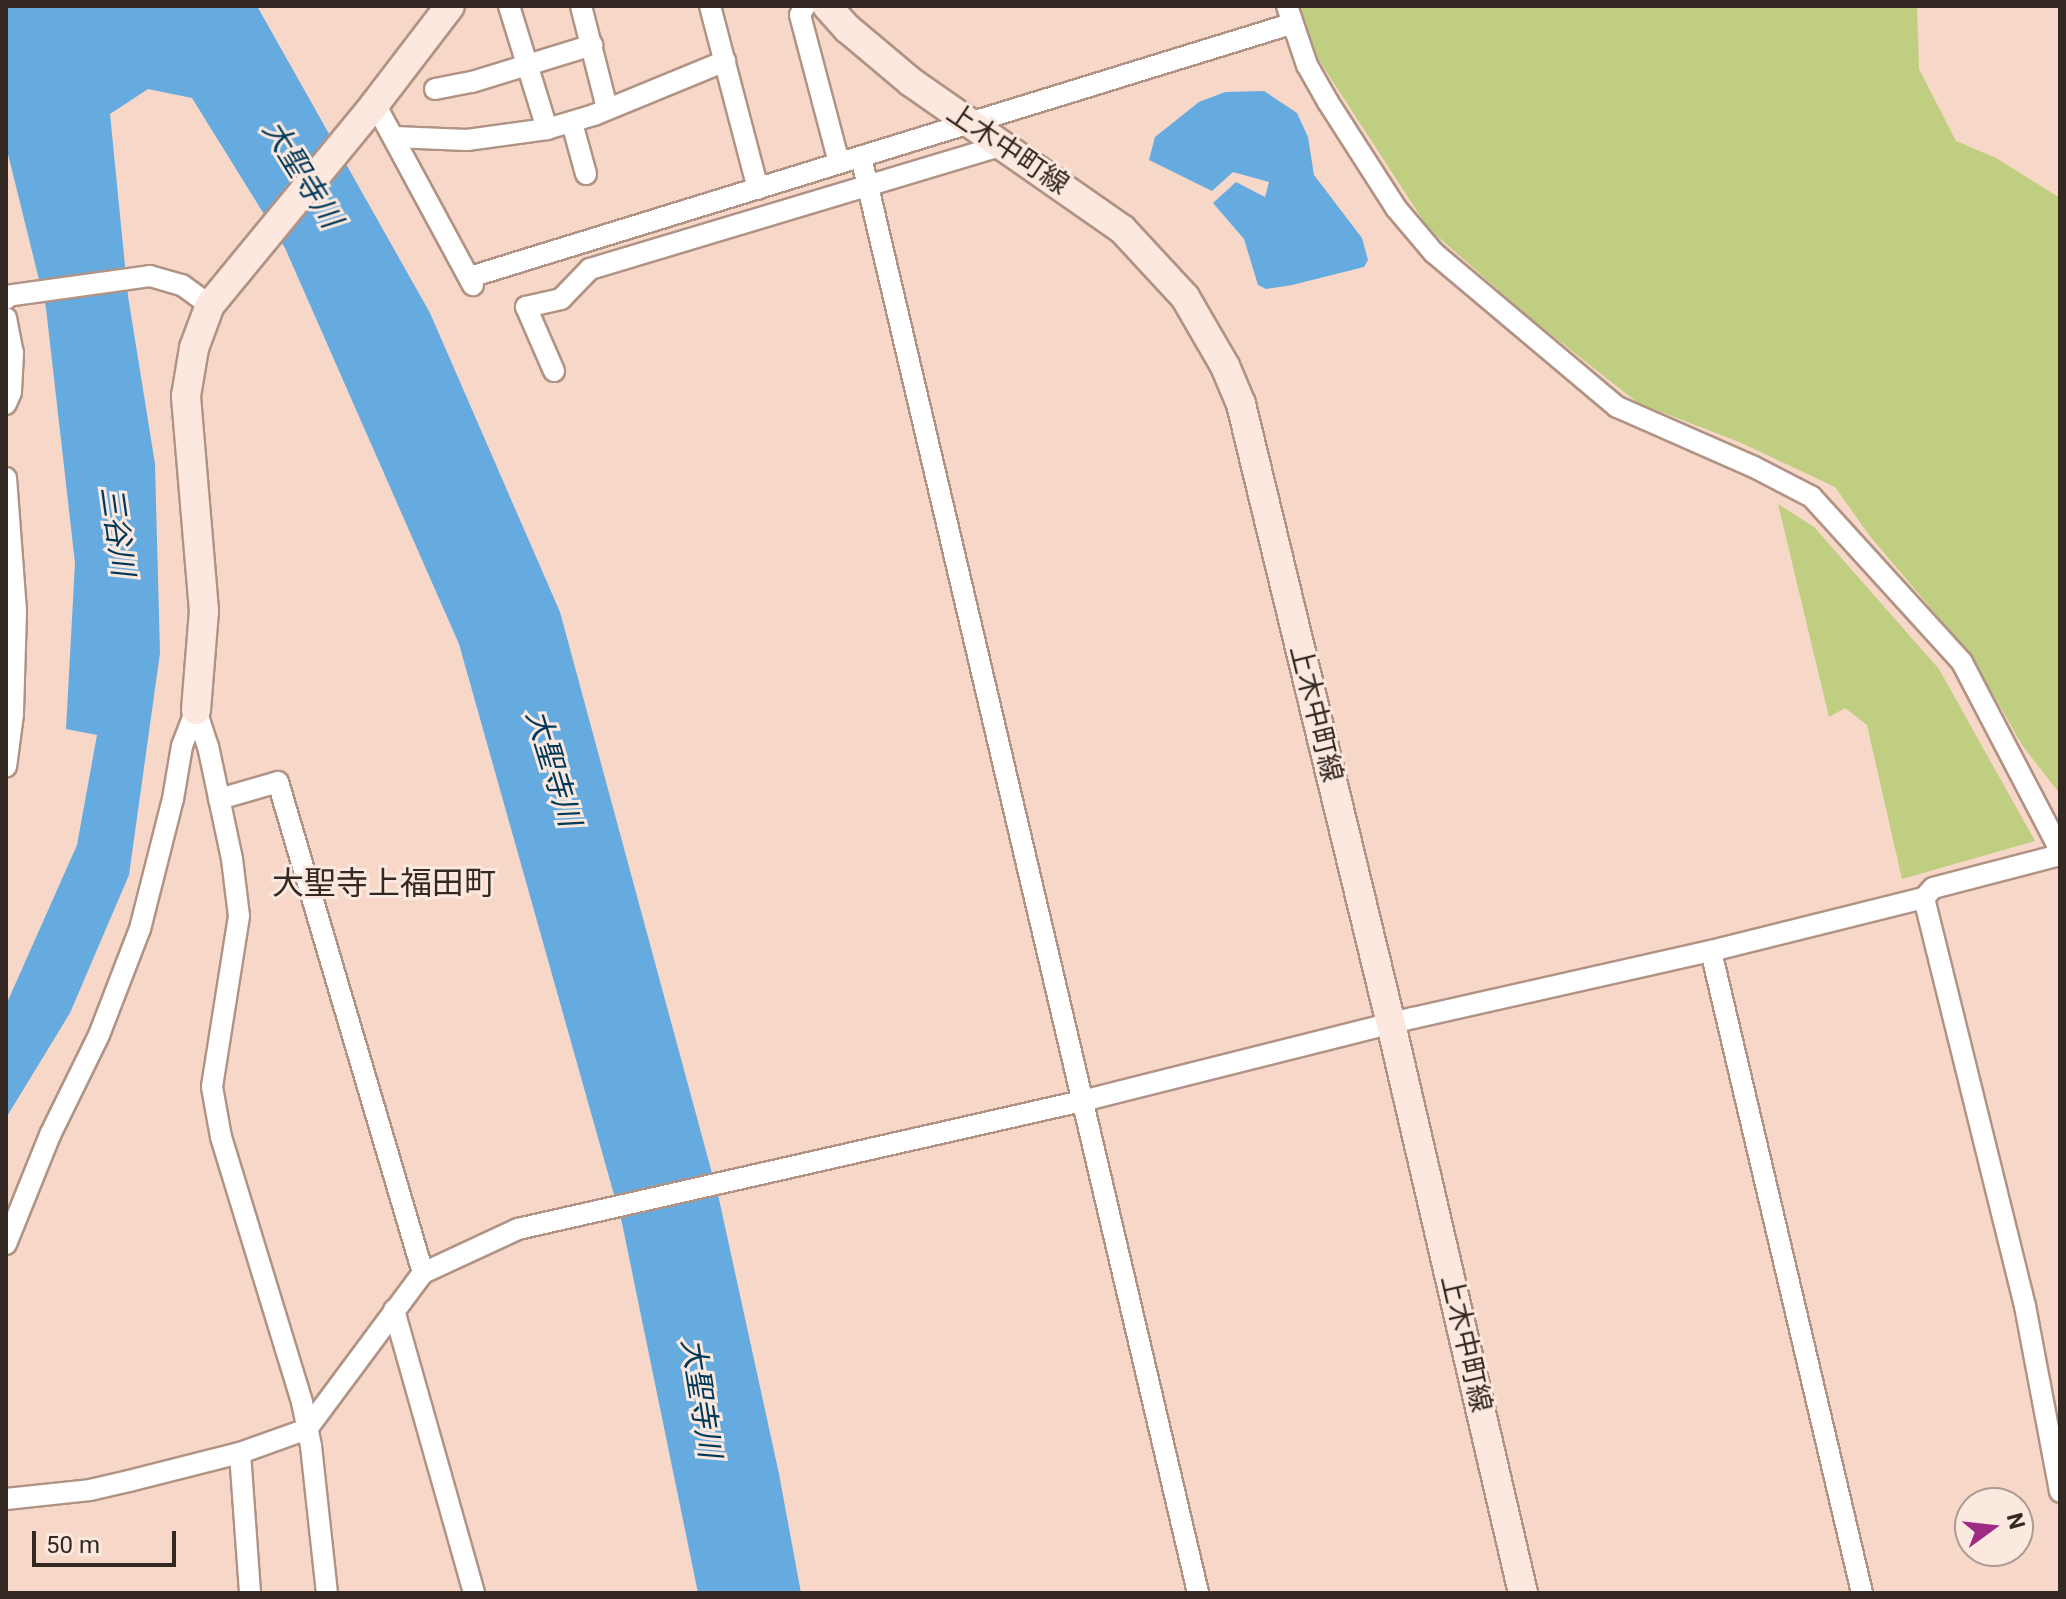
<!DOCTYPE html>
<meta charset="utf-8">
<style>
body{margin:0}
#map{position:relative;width:2066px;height:1599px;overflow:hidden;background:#f7d7c8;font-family:Roboto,"Noto Sans JP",sans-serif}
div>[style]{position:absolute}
.green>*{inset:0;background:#bfce81}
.water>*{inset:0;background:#66abdf}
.roads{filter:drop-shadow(2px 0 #b09384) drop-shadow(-2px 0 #b09384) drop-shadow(0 2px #b09384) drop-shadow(0 -2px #b09384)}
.street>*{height:20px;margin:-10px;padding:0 10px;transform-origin:10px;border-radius:10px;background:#fff}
.secondary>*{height:28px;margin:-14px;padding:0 14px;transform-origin:14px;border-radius:14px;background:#fde8df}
span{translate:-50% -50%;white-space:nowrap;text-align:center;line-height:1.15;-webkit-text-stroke:6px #fbe8de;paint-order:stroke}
.street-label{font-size:28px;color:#332822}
.water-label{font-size:30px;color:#00385a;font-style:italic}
.quarter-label{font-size:32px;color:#332822}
.frame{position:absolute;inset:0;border:8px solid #332822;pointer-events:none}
.north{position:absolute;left:1954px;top:1487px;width:80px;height:80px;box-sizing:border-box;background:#fbe8de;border:2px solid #ab9b93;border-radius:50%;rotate:75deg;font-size:22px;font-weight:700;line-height:32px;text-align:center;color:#332822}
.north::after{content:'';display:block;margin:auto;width:28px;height:36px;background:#9e2a85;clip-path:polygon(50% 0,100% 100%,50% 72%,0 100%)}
.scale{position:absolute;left:32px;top:1531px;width:144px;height:36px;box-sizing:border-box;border:4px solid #332822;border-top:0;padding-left:10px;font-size:24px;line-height:28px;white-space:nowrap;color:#332822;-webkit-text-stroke:6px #fbe8de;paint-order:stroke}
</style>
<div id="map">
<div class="green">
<i style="clip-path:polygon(1299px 6px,1917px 6px,1919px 69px,1956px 141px,1996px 158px,2060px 198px,2060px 794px,2022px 745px,1972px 657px,1869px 535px,1835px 487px,1739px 442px,1638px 403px,1529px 317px,1428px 228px,1313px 51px)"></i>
<i style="clip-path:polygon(1778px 504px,1814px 527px,1939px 669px,2035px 841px,1902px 879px,1867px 725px,1845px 708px,1829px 717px)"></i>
</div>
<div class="water">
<i style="clip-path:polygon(6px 6px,257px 6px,430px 313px,560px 612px,719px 1199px,779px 1474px,801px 1593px,698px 1593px,622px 1223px,459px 644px,285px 248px,192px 98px,148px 89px,110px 114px,128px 296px,155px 464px,160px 653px,129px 875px,70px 1013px,6px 1118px,6px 1005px,77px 845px,97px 735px,66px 729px,75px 563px,46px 308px,6px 146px)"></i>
<i style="clip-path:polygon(1264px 91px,1297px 113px,1308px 137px,1314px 175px,1362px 238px,1368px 260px,1364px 267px,1292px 285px,1266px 289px,1258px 285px,1244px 239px,1213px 203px,1236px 182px,1265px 197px,1269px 182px,1233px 172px,1212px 191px,1149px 160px,1155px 137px,1199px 102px,1225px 92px)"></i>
</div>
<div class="roads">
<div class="street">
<i style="left:509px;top:6px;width:129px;rotate:72.8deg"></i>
<i style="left:581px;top:6px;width:105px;rotate:75.7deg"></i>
<i style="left:710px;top:6px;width:189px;rotate:75.3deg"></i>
<i style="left:805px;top:6px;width:10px;rotate:119deg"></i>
<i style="left:800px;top:15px;width:153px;rotate:75.2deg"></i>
<i style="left:435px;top:89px;width:38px;rotate:-11deg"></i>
<i style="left:472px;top:82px;width:126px;rotate:-17.1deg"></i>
<i style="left:375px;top:104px;width:206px;rotate:61.6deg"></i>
<i style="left:572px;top:123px;width:53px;rotate:74.6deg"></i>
<i style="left:394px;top:137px;width:73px;rotate:2.4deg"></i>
<i style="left:467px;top:140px;width:81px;rotate:-7.8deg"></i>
<i style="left:547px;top:129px;width:49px;rotate:-16.6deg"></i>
<i style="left:594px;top:115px;width:142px;rotate:-22.4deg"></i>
<i style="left:861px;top:157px;width:1475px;rotate:76.79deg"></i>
<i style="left:470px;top:277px;width:859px;rotate:-17.13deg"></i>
<i style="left:6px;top:299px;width:3px;rotate:-90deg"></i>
<i style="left:6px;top:296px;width:145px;rotate:-7.9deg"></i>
<i style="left:150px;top:276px;width:33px;rotate:16deg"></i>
<i style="left:182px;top:285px;width:34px;rotate:36deg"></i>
<i style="left:6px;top:318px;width:36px;rotate:79deg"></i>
<i style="left:13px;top:353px;width:39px;rotate:93deg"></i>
<i style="left:11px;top:392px;width:13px;rotate:113deg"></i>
<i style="left:554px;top:371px;width:70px;rotate:-113.6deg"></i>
<i style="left:526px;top:307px;width:36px;rotate:-13deg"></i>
<i style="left:561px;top:299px;width:42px;rotate:-46deg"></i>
<i style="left:590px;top:269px;width:432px;rotate:-16.7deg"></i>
<i style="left:6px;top:478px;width:133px;rotate:85.7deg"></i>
<i style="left:16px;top:611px;width:103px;rotate:91.7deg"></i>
<i style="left:13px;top:714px;width:53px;rotate:97.5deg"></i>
<i style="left:196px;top:710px;width:38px;rotate:72deg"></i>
<i style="left:208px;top:746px;width:116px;rotate:78deg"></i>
<i style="left:232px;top:859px;width:57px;rotate:83deg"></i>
<i style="left:239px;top:916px;width:173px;rotate:99deg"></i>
<i style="left:212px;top:1087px;width:51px;rotate:79.8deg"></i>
<i style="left:221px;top:1137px;width:277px;rotate:73deg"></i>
<i style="left:302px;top:1402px;width:45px;rotate:78.4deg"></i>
<i style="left:311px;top:1446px;width:148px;rotate:83.8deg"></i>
<i style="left:219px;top:799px;width:61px;rotate:-16.1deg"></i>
<i style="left:278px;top:782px;width:512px;rotate:73.55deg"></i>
<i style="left:1924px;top:898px;width:420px;rotate:76.1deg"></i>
<i style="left:2025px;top:1306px;width:189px;rotate:79.3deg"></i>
<i style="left:1711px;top:951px;width:660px;rotate:76.76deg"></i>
<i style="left:6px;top:1244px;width:118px;rotate:-68deg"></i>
<i style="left:50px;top:1135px;width:111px;rotate:-63.9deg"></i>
<i style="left:99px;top:1035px;width:114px;rotate:-68.9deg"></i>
<i style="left:140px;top:929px;width:134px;rotate:-75.8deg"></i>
<i style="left:173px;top:799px;width:54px;rotate:-80.4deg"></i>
<i style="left:182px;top:746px;width:39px;rotate:-69deg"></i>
<i style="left:394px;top:1310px;width:294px;rotate:74.2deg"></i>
<i style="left:240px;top:1453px;width:140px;rotate:85.9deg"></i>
<i style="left:6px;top:1499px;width:84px;rotate:-6.1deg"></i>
<i style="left:90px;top:1490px;width:40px;rotate:-13deg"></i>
<i style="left:129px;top:1481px;width:114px;rotate:-14.2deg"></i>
<i style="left:240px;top:1453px;width:71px;rotate:-19.7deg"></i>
<i style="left:307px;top:1429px;width:194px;rotate:-53.4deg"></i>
<i style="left:423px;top:1273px;width:105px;rotate:-24.9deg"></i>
<i style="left:518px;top:1229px;width:578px;rotate:-12.79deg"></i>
<i style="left:1082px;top:1101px;width:341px;rotate:-14.1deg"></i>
<i style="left:1413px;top:1018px;width:305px;rotate:-12.7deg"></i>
<i style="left:1711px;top:951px;width:219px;rotate:-14deg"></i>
<i style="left:1924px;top:898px;width:13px;rotate:-48deg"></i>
<i style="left:1933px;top:888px;width:127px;rotate:-14.6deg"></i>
<i style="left:2056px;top:856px;width:10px;rotate:-79deg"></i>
<i style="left:2058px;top:846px;width:208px;rotate:-117.6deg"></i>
<i style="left:1962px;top:662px;width:223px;rotate:-132.3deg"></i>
<i style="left:1812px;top:497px;width:65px;rotate:-152.7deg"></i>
<i style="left:1754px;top:467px;width:150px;rotate:-156.3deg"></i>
<i style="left:1617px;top:407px;width:239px;rotate:-139.9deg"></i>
<i style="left:1434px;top:253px;width:59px;rotate:-130.2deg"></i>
<i style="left:1396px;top:208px;width:126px;rotate:-122.7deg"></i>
<i style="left:1328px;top:102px;width:43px;rotate:-119.6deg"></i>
<i style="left:1307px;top:65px;width:62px;rotate:-108.7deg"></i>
</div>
<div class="secondary">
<i style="left:827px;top:6px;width:31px;rotate:48deg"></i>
<i style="left:848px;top:29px;width:82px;rotate:40.1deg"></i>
<i style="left:911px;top:82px;width:257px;rotate:34.9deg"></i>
<i style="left:1122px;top:229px;width:93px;rotate:47.2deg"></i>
<i style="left:1185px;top:297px;width:80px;rotate:59.9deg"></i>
<i style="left:1225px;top:366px;width:41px;rotate:67.2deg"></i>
<i style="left:1241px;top:404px;width:638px;rotate:76.4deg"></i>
<i style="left:1391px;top:1024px;width:584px;rotate:76.94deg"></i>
<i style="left:196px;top:710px;width:99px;rotate:-85.4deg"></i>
<i style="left:204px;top:611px;width:216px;rotate:-94.8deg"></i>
<i style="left:186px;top:396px;width:49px;rotate:-80.5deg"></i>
<i style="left:194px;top:348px;width:46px;rotate:-69.6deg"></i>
<i style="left:210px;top:305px;width:260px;rotate:-50.6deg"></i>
<i style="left:375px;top:104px;width:123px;rotate:-52.6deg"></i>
</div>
</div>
<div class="street-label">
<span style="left:1008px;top:149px;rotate:34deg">上木中町線</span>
<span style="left:1316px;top:714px;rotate:76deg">上木中町線</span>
<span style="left:1466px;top:1344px;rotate:77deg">上木中町線</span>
</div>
<div class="water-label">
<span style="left:302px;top:174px;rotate:58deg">大聖寺川</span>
<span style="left:117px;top:531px;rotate:82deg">三谷川</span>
<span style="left:553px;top:768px;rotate:73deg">大聖寺川</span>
<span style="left:701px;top:1398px;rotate:81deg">大聖寺川</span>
</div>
<div class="quarter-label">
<span style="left:384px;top:883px">大聖寺上福田町</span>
</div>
<div class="frame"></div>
<div class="north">N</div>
<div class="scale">50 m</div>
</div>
